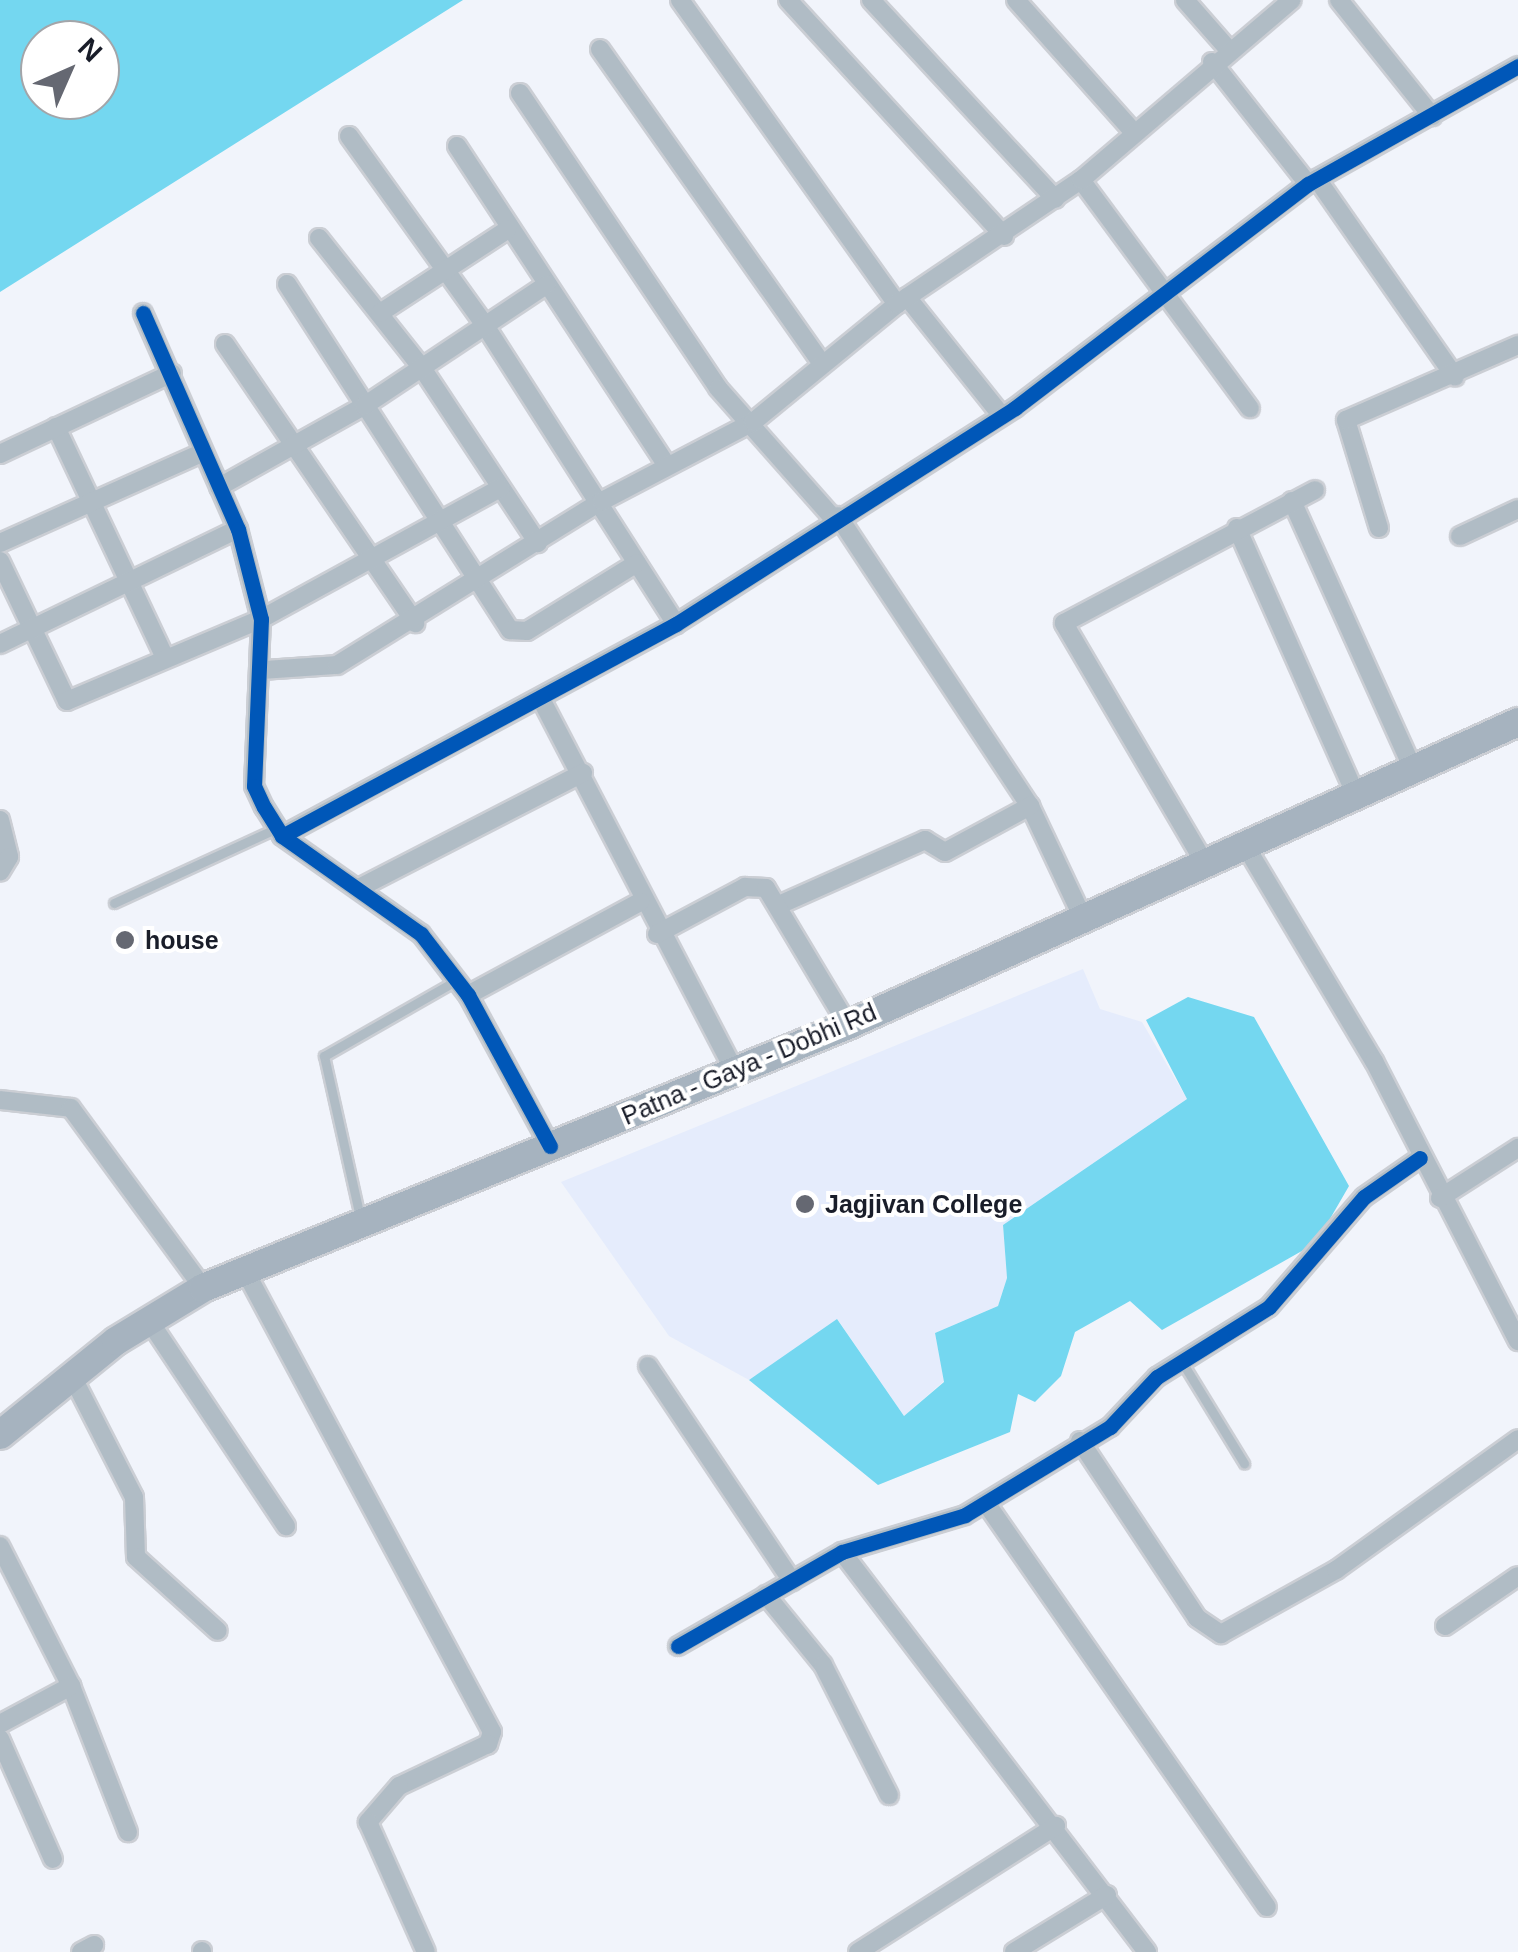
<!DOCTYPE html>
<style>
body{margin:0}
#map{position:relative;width:1518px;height:1952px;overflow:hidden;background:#f1f4fb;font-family:Helvetica,sans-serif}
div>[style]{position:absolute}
.built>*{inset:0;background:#e5ecfc}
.water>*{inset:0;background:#74d7f0}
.roads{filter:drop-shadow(2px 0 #cbced4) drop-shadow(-2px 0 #cbced4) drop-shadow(0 2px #cbced4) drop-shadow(0 -2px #cbced4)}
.lane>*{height:9px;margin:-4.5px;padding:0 4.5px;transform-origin:4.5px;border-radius:4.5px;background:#b0bcc5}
.street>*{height:18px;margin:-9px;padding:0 9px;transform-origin:9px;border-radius:9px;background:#b0bcc5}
.primary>*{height:28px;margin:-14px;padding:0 14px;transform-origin:14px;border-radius:14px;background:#a6b3bf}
.cycleway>*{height:15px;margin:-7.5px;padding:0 7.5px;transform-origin:7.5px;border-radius:7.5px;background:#0057b8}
.dots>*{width:28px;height:28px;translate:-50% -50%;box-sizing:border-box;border:5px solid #fff;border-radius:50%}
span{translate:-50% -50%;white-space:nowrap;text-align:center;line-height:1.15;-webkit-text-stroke:8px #fff;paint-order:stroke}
.poi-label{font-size:25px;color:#191d29;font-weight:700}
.left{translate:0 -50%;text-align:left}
.street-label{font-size:25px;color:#191d29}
.north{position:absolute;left:20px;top:20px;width:100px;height:100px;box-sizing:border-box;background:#fff;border:2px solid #a3a5a9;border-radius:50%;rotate:45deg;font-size:28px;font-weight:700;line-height:40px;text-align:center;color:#191d29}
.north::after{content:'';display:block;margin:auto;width:35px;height:45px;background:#656872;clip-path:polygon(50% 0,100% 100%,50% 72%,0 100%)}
</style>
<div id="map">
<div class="built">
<i style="clip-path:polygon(1083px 969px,1100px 1009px,1142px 1022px,1187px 1099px,1003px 1225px,1007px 1278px,998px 1306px,935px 1333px,944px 1381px,904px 1416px,838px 1320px,749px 1380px,669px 1336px,561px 1182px)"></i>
</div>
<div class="water">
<i style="clip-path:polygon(evenodd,0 0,463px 0,0 292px,0 0,100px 40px,100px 100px,40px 100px,40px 40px,100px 40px)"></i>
<i style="clip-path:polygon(1188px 997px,1254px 1017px,1349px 1186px,1316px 1243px,1162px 1330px,1130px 1301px,1075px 1332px,1061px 1376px,1035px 1402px,1018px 1394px,1010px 1432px,878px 1485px,749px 1380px,837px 1319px,904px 1416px,944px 1382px,935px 1333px,998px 1306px,1007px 1278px,1003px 1225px,1187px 1099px,1146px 1020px)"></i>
</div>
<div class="roads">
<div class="lane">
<i style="left:114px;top:903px;width:179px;rotate:-24.7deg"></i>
<i style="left:360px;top:1217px;width:165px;rotate:-102.6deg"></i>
<i style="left:324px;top:1056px;width:153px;rotate:-29.7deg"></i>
<i style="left:1182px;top:1362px;width:119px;rotate:58.5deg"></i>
</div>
<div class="street">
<i style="left:680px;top:0;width:374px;rotate:54.5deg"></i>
<i style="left:788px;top:0;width:320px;rotate:47.5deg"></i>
<i style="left:871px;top:0;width:271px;rotate:47.2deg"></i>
<i style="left:1016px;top:0;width:174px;rotate:48.3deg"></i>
<i style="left:1185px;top:0;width:65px;rotate:48.7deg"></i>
<i style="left:1339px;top:0;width:149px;rotate:51.3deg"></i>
<i style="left:600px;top:49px;width:385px;rotate:54.8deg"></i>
<i style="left:1212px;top:62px;width:155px;rotate:51.8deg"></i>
<i style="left:520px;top:93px;width:355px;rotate:56.1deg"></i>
<i style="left:718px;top:388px;width:175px;rotate:48.5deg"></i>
<i style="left:349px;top:136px;width:235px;rotate:54.3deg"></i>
<i style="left:486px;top:327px;width:353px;rotate:57.4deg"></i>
<i style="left:457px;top:146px;width:381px;rotate:56.7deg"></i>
<i style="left:1317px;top:179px;width:241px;rotate:55.1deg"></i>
<i style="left:1081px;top:180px;width:284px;rotate:53.5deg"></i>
<i style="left:319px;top:238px;width:166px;rotate:51.6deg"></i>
<i style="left:422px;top:368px;width:210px;rotate:56.5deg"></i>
<i style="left:287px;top:284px;width:412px;rotate:57.2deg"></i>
<i style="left:510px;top:630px;width:17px;rotate:3deg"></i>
<i style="left:527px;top:631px;width:129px;rotate:-31.7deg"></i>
<i style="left:907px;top:297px;width:152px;rotate:51.4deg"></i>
<i style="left:143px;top:313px;width:236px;rotate:66.3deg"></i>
<i style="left:238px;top:529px;width:93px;rotate:75.7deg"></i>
<i style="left:261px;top:619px;width:167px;rotate:92.4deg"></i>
<i style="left:254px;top:786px;width:23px;rotate:65deg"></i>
<i style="left:264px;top:807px;width:34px;rotate:58deg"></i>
<i style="left:282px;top:836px;width:170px;rotate:35.2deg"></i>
<i style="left:421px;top:934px;width:77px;rotate:52.4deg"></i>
<i style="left:468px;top:995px;width:172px;rotate:61.5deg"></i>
<i style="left:380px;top:313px;width:152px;rotate:-33.2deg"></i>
<i style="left:225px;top:344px;width:338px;rotate:55.7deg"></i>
<i style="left:56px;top:427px;width:255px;rotate:64.7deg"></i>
<i style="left:0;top:454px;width:190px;rotate:-25.2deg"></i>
<i style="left:219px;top:487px;width:166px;rotate:-29.2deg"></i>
<i style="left:364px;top:406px;width:219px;rotate:-33.6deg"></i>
<i style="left:1292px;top:501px;width:294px;rotate:65.7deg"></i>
<i style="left:838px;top:516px;width:348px;rotate:56.5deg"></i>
<i style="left:1030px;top:806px;width:119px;rotate:64.7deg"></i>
<i style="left:1237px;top:528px;width:292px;rotate:66deg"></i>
<i style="left:1379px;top:528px;width:113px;rotate:-107deg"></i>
<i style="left:1346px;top:420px;width:188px;rotate:-23.6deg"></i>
<i style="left:1460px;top:536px;width:64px;rotate:-25deg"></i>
<i style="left:0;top:543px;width:220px;rotate:-24.1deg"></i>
<i style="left:0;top:561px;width:155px;rotate:64.4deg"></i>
<i style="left:67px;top:701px;width:211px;rotate:-22.9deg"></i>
<i style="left:261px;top:619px;width:273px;rotate:-28.7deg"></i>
<i style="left:0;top:644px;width:264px;rotate:-25.8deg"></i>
<i style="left:263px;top:670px;width:74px;rotate:-3.9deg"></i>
<i style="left:337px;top:665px;width:312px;rotate:-31.8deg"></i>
<i style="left:602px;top:501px;width:170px;rotate:-27.6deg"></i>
<i style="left:753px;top:422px;width:186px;rotate:-39.3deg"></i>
<i style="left:897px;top:304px;width:222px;rotate:-34deg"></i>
<i style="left:1081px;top:180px;width:277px;rotate:-40.5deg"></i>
<i style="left:542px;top:701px;width:417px;rotate:62.5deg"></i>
<i style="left:0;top:820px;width:38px;rotate:76deg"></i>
<i style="left:9px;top:857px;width:17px;rotate:121deg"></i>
<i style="left:282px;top:836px;width:447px;rotate:-28.3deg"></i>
<i style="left:676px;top:624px;width:402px;rotate:-32.5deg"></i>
<i style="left:1015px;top:408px;width:369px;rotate:-37.4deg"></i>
<i style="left:1308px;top:184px;width:241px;rotate:-29.3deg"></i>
<i style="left:1245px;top:845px;width:252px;rotate:59.2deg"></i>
<i style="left:1374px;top:1061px;width:315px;rotate:62.8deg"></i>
<i style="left:1204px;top:862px;width:277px;rotate:-120.4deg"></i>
<i style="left:1064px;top:623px;width:284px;rotate:-27.9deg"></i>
<i style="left:359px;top:888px;width:252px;rotate:-27.2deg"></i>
<i style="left:779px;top:905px;width:160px;rotate:-24deg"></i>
<i style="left:925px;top:840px;width:23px;rotate:31deg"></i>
<i style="left:945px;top:852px;width:97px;rotate:-28.4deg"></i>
<i style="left:657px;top:934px;width:100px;rotate:-28.1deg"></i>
<i style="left:745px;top:887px;width:21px;rotate:3deg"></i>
<i style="left:766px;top:888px;width:160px;rotate:59.1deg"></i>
<i style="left:468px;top:995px;width:196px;rotate:-28.4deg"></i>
<i style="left:0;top:1100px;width:71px;rotate:6.4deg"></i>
<i style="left:71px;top:1108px;width:223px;rotate:53.7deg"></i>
<i style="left:1440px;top:1198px;width:93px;rotate:-32.7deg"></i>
<i style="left:244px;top:1269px;width:525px;rotate:61.82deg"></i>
<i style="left:492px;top:1732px;width:13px;rotate:108deg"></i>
<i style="left:488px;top:1744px;width:98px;rotate:154.7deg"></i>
<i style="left:399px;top:1786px;width:48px;rotate:130.7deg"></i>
<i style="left:368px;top:1822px;width:142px;rotate:66deg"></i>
<i style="left:148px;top:1319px;width:249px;rotate:56.3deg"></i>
<i style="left:648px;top:1366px;width:259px;rotate:56.2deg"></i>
<i style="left:72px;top:1376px;width:136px;rotate:62.9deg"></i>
<i style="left:134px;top:1497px;width:60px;rotate:88.1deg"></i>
<i style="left:136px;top:1557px;width:110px;rotate:42.1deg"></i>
<i style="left:1080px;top:1441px;width:212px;rotate:56.5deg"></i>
<i style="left:1197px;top:1618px;width:29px;rotate:34deg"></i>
<i style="left:1221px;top:1634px;width:132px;rotate:-29.1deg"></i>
<i style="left:1336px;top:1570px;width:224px;rotate:-35.7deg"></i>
<i style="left:986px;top:1503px;width:492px;rotate:55.2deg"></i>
<i style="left:0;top:1546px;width:157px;rotate:63.1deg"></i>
<i style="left:71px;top:1686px;width:157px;rotate:68.7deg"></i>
<i style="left:842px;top:1552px;width:503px;rotate:52.67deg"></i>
<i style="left:766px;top:1595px;width:90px;rotate:50.8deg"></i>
<i style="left:823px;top:1665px;width:146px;rotate:63.1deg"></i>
<i style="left:1445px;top:1626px;width:88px;rotate:-34.4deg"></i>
<i style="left:678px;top:1646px;width:189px;rotate:-29.8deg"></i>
<i style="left:842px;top:1552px;width:128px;rotate:-16.7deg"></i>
<i style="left:965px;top:1515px;width:170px;rotate:-31.3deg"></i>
<i style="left:1110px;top:1427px;width:69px;rotate:-46.8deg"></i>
<i style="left:1157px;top:1377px;width:132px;rotate:-32deg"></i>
<i style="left:1269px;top:1307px;width:145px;rotate:-49.2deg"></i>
<i style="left:1364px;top:1197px;width:68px;rotate:-34.9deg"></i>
<i style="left:0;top:1724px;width:81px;rotate:-28.2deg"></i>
<i style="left:0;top:1739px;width:131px;rotate:66.2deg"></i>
<i style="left:202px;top:1951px;width:1px;rotate:90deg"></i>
<i style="left:81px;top:1952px;width:15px;rotate:-28deg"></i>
<i style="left:858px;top:1952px;width:235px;rotate:-32.5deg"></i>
<i style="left:1014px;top:1952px;width:109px;rotate:-31.5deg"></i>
</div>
<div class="primary">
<i style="left:0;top:1435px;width:149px;rotate:-39deg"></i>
<i style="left:116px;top:1341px;width:102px;rotate:-31.3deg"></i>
<i style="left:203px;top:1288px;width:697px;rotate:-22.18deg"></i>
<i style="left:848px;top:1025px;width:735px;rotate:-24.33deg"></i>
</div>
</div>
<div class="cycleway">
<i style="left:143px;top:313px;width:236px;rotate:66.3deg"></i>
<i style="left:238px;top:529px;width:93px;rotate:75.7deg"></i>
<i style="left:261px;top:619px;width:167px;rotate:92.4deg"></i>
<i style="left:254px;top:786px;width:23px;rotate:65deg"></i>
<i style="left:264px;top:807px;width:34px;rotate:58deg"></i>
<i style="left:282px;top:836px;width:170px;rotate:35.2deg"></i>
<i style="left:421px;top:934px;width:77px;rotate:52.4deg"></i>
<i style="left:468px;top:995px;width:172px;rotate:61.5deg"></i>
<i style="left:282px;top:836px;width:447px;rotate:-28.3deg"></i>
<i style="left:676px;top:624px;width:402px;rotate:-32.5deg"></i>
<i style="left:1015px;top:408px;width:369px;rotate:-37.4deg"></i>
<i style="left:1308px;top:184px;width:241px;rotate:-29.3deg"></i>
<i style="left:678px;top:1646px;width:189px;rotate:-29.8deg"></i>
<i style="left:842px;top:1552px;width:128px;rotate:-16.7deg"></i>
<i style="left:965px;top:1515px;width:170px;rotate:-31.3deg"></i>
<i style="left:1110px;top:1427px;width:69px;rotate:-46.8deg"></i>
<i style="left:1157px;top:1377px;width:132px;rotate:-32deg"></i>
<i style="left:1269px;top:1307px;width:145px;rotate:-49.2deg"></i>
<i style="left:1364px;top:1197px;width:68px;rotate:-34.9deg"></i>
</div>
<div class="dots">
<i style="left:125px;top:940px;background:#656872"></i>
<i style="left:805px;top:1204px;background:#656872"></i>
</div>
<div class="poi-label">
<span class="left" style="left:145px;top:940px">house</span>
<span class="left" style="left:825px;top:1204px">Jagjivan College</span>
</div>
<div class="street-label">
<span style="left:749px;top:1064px;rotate:-23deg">Patna - Gaya - Dobhi Rd</span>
</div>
<div class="north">N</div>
</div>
